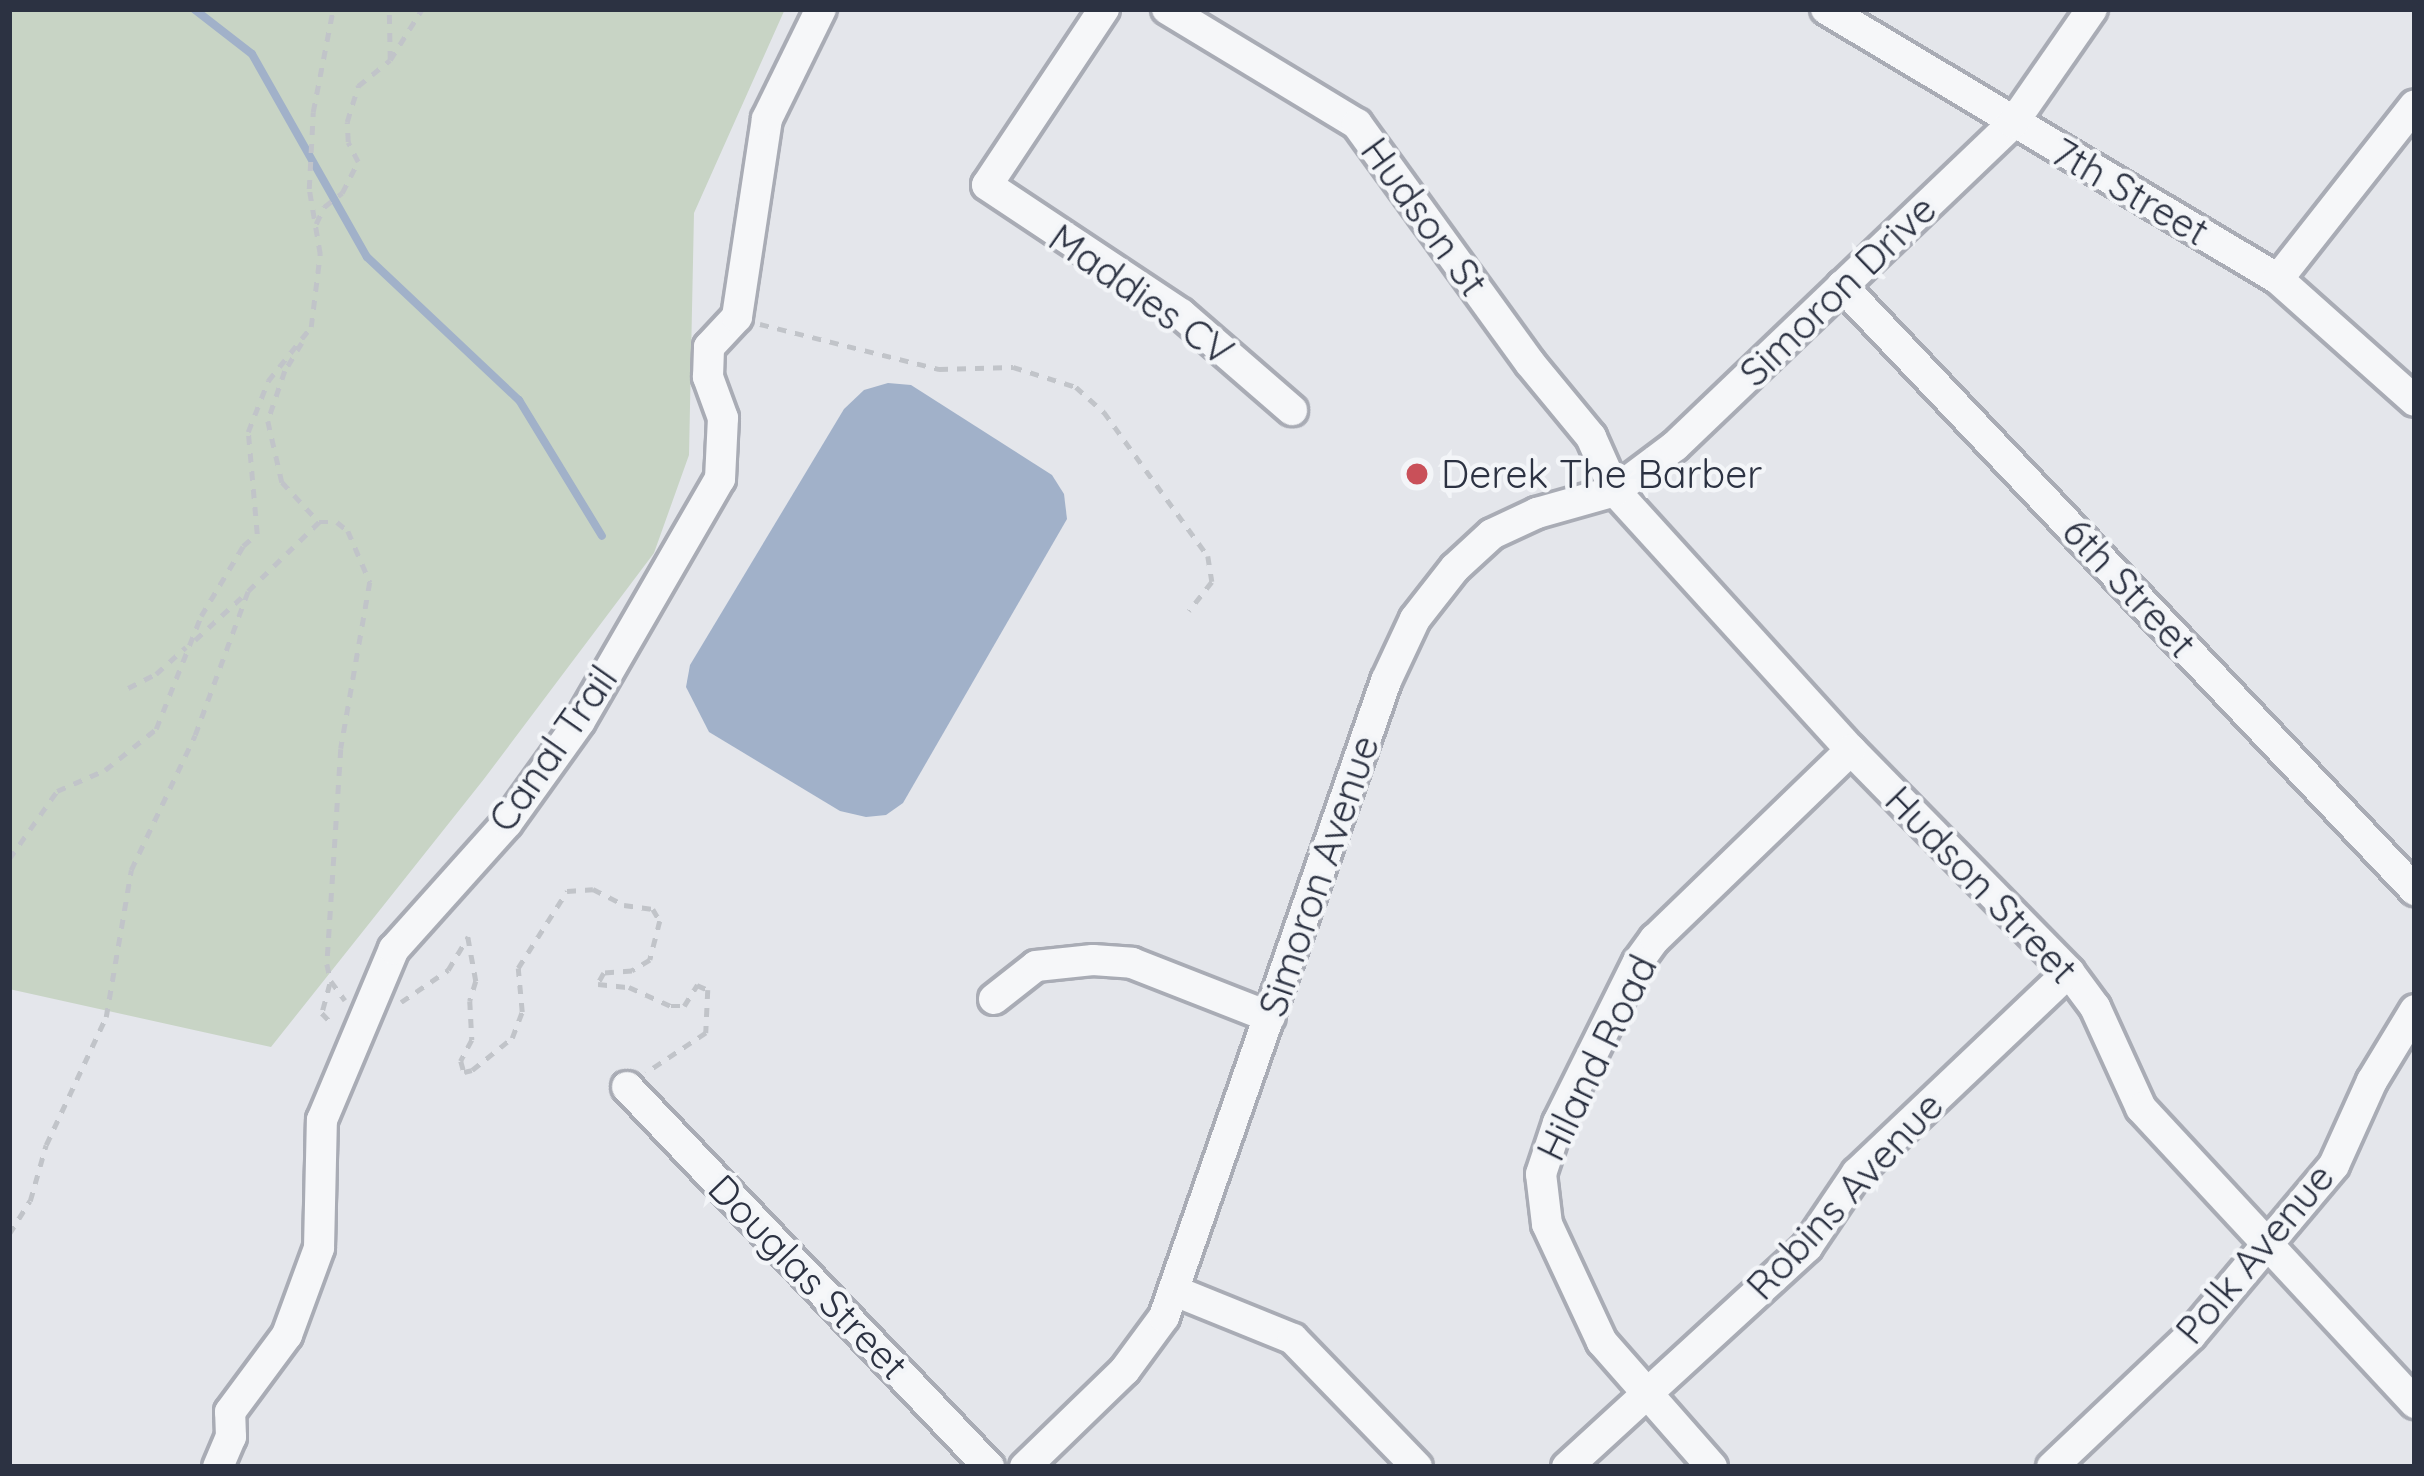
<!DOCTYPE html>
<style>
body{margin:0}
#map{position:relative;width:2424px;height:1476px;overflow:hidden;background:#e4e6eb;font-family:Quicksand,sans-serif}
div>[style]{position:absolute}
.green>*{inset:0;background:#c8d4c5}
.water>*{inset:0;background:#a1b1c9}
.stream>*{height:8px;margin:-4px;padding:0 4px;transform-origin:4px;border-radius:4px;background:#a1b1c9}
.path>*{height:4.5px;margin-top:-2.25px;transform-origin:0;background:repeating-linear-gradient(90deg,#c1c4c9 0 9px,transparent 0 18px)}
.roads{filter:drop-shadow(3px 0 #a9acb5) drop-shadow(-3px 0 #a9acb5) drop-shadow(0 3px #a9acb5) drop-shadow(0 -3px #a9acb5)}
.minor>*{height:30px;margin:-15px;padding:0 15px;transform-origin:15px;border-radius:15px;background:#f6f7f9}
.dots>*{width:33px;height:33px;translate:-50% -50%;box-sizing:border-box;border:6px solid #f3f5f8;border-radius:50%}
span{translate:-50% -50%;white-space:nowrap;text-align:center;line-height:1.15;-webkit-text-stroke:9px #f3f5f8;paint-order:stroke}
.street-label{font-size:39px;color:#2c3242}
.poi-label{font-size:39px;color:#2c3242}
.left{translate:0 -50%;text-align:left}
.frame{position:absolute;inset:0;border:12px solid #2c3242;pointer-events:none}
</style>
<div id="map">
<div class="green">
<i style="clip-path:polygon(9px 9px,785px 9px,694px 213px,689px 455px,654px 553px,484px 779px,271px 1047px,9px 989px)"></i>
</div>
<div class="water">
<i style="clip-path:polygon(888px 383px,911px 385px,1052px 475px,1064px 494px,1067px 519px,903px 803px,886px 815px,866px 817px,840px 811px,709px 732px,686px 687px,690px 665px,844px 409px,864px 390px)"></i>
</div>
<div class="stream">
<i style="left:194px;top:9px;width:73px;rotate:37.8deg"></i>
<i style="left:252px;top:54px;width:233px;rotate:60.5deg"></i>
<i style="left:367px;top:257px;width:209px;rotate:43.3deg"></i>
<i style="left:519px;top:400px;width:159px;rotate:58.6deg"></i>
</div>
<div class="path">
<i style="left:390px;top:60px;width:60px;rotate:-57.9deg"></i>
<i style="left:316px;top:224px;width:19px;rotate:-65deg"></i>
<i style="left:324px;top:207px;width:23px;rotate:-38deg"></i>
<i style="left:342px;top:193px;width:35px;rotate:-63deg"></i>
<i style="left:358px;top:162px;width:22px;rotate:-117deg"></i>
<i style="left:348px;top:142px;width:20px;rotate:-93deg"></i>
<i style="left:347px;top:122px;width:38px;rotate:-73deg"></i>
<i style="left:358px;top:86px;width:41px;rotate:-39.1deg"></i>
<i style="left:390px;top:60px;width:51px;rotate:-91.1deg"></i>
<i style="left:760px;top:324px;width:185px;rotate:14.1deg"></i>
<i style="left:939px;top:369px;width:74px;rotate:-1.5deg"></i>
<i style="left:1013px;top:367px;width:66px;rotate:17.6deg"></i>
<i style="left:1076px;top:387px;width:38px;rotate:42deg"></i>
<i style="left:1104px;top:412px;width:178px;rotate:54.2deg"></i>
<i style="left:1208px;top:556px;width:26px;rotate:81deg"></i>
<i style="left:1212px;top:582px;width:37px;rotate:128deg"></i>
<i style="left:302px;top:343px;width:33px;rotate:121deg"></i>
<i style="left:285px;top:371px;width:53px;rotate:108.8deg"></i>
<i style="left:268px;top:421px;width:63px;rotate:77.1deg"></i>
<i style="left:282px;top:482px;width:54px;rotate:47.2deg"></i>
<i style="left:195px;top:640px;width:67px;rotate:-42.6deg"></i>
<i style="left:128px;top:688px;width:31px;rotate:-27deg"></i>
<i style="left:156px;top:674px;width:40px;rotate:-42deg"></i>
<i style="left:9px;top:859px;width:83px;rotate:-54.8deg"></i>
<i style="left:57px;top:791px;width:52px;rotate:-23.6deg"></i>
<i style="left:105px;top:770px;width:65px;rotate:-38.8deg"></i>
<i style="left:156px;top:729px;width:122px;rotate:-68.3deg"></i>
<i style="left:201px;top:616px;width:82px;rotate:-59deg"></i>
<i style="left:243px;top:546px;width:18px;rotate:-41deg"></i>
<i style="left:257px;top:534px;width:102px;rotate:-95deg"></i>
<i style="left:248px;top:432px;width:55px;rotate:-68.6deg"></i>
<i style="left:268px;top:381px;width:69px;rotate:-51.5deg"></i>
<i style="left:311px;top:327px;width:74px;rotate:-83deg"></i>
<i style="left:320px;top:254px;width:66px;rotate:-99.6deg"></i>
<i style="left:309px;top:189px;width:77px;rotate:-87deg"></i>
<i style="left:313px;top:112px;width:105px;rotate:-79deg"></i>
<i style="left:330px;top:984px;width:30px;rotate:105deg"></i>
<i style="left:322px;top:1013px;width:16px;rotate:47deg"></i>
<i style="left:401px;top:1002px;width:57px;rotate:-34.2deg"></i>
<i style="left:448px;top:970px;width:39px;rotate:-59deg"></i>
<i style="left:468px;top:937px;width:45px;rotate:79.7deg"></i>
<i style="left:476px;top:981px;width:21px;rotate:107deg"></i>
<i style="left:470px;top:1001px;width:39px;rotate:87deg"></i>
<i style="left:472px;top:1040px;width:24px;rotate:118deg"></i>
<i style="left:461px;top:1061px;width:11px;rotate:75deg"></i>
<i style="left:464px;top:1072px;width:8px;rotate:-14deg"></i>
<i style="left:472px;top:1070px;width:51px;rotate:-38.7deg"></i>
<i style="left:512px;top:1038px;width:28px;rotate:-69deg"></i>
<i style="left:522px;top:1012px;width:44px;rotate:-95.2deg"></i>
<i style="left:518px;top:968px;width:91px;rotate:-57.5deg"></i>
<i style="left:567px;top:891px;width:26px;rotate:-4deg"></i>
<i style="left:593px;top:889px;width:35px;rotate:27deg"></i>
<i style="left:624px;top:905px;width:29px;rotate:8deg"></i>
<i style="left:653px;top:909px;width:14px;rotate:60deg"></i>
<i style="left:660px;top:921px;width:40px;rotate:104.4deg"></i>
<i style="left:650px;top:960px;width:21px;rotate:149deg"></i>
<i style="left:632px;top:971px;width:28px;rotate:176deg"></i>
<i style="left:604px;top:973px;width:13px;rotate:119deg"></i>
<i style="left:598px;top:984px;width:31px;rotate:6deg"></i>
<i style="left:629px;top:987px;width:46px;rotate:24.3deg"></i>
<i style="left:671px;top:1006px;width:13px"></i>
<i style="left:684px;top:1006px;width:25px;rotate:-58deg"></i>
<i style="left:697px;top:985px;width:12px;rotate:24deg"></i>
<i style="left:708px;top:990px;width:43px;rotate:92.7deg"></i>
<i style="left:706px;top:1033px;width:72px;rotate:146.3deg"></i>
<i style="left:9px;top:1234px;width:39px;rotate:-58deg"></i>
<i style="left:30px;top:1201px;width:58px;rotate:-74.1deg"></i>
<i style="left:46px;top:1145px;width:141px;rotate:-64.9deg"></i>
<i style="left:106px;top:1017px;width:149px;rotate:-80.3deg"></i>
<i style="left:131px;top:870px;width:149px;rotate:-64.6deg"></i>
<i style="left:195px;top:735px;width:153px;rotate:-69.8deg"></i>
<i style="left:248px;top:591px;width:99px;rotate:-44.2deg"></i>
<i style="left:319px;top:522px;width:18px"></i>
<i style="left:337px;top:522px;width:14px;rotate:39deg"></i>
<i style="left:348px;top:531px;width:56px;rotate:66.7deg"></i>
<i style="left:370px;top:582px;width:169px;rotate:99.9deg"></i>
<i style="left:341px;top:749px;width:215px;rotate:93.7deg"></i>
<i style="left:327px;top:964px;width:17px;rotate:77deg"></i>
<i style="left:331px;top:981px;width:24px;rotate:54deg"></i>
</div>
<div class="roads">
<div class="minor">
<i style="left:1104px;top:9px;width:211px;rotate:123.6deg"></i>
<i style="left:987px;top:185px;width:233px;rotate:33.6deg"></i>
<i style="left:1181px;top:314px;width:147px;rotate:40.9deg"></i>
<i style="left:1167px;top:9px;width:222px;rotate:31.2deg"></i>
<i style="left:1357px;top:124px;width:295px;rotate:54.1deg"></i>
<i style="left:1530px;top:363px;width:96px;rotate:50.5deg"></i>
<i style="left:1591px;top:437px;width:59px;rotate:66deg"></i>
<i style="left:1615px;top:491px;width:350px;rotate:47.7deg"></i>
<i style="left:1851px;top:750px;width:311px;rotate:45.5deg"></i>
<i style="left:2069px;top:972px;width:44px;rotate:53.4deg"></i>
<i style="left:2095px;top:1007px;width:111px;rotate:65.5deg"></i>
<i style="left:2141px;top:1108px;width:403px;rotate:47.1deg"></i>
<i style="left:1826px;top:9px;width:527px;rotate:30.85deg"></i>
<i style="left:2278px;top:279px;width:183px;rotate:41.7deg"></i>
<i style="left:2278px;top:279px;width:221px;rotate:-51.8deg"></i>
<i style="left:1842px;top:286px;width:833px;rotate:46.51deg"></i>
<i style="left:994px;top:999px;width:53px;rotate:-38.2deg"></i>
<i style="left:1036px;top:966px;width:57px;rotate:-6deg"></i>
<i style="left:1093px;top:960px;width:39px;rotate:4deg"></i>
<i style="left:1132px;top:963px;width:148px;rotate:21.4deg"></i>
<i style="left:627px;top:1087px;width:525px;rotate:46.39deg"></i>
<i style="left:1175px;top:1291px;width:127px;rotate:22.1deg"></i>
<i style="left:1293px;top:1339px;width:178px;rotate:45.9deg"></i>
<i style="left:218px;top:1467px;width:33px;rotate:-67deg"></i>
<i style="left:231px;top:1437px;width:25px;rotate:-92deg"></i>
<i style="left:230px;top:1412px;width:96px;rotate:-53.5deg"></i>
<i style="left:287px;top:1335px;width:93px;rotate:-69.8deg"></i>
<i style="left:319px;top:1248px;width:128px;rotate:-88.7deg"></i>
<i style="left:322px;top:1120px;width:186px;rotate:-67.2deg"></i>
<i style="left:394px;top:949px;width:169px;rotate:-48.1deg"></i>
<i style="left:507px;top:823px;width:125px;rotate:-54.4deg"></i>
<i style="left:580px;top:721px;width:280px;rotate:-60deg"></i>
<i style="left:720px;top:479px;width:61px;rotate:-87.2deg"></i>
<i style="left:723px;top:418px;width:44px;rotate:-110.1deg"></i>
<i style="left:708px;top:377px;width:30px;rotate:-88deg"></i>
<i style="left:709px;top:347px;width:41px;rotate:-47deg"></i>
<i style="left:737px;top:317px;width:200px;rotate:-81.4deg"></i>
<i style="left:767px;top:119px;width:123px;rotate:-63.9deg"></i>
<i style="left:1025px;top:1467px;width:139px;rotate:-44.1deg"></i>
<i style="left:1125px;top:1370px;width:66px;rotate:-53.7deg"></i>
<i style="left:1164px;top:1317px;width:674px;rotate:-70.76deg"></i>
<i style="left:1386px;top:681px;width:68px;rotate:-64.9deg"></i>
<i style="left:1415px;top:619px;width:65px;rotate:-51.9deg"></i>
<i style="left:1455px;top:568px;width:50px;rotate:-42.6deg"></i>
<i style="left:1492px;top:534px;width:50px;rotate:-25deg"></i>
<i style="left:1537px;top:513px;width:81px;rotate:-15.8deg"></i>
<i style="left:1615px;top:491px;width:75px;rotate:-36.9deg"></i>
<i style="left:1675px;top:446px;width:468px;rotate:-43.7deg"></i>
<i style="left:2013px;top:123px;width:139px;rotate:-55.3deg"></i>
<i style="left:1567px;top:1467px;width:326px;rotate:-42.5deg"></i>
<i style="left:1807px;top:1247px;width:89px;rotate:-56deg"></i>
<i style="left:1857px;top:1173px;width:292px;rotate:-43.5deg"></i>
<i style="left:1712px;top:1467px;width:167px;rotate:-131.3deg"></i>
<i style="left:1602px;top:1342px;width:130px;rotate:-115deg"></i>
<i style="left:1547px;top:1224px;width:50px;rotate:-96.8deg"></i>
<i style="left:1541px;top:1174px;width:54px;rotate:-71.6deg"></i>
<i style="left:1558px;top:1123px;width:180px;rotate:-63.6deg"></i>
<i style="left:1638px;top:962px;width:29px;rotate:-54deg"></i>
<i style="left:1655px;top:939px;width:272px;rotate:-44deg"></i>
<i style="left:2052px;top:1467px;width:192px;rotate:-43.5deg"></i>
<i style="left:2191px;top:1335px;width:222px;rotate:-49.9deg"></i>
<i style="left:2334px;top:1165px;width:92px;rotate:-65.7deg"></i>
<i style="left:2372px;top:1081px;width:83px;rotate:-58.8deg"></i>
</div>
</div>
<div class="dots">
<i style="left:1417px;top:474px;background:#c95059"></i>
</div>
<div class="street-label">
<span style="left:2130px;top:192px;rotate:30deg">7th Street</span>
<span style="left:1424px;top:217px;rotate:54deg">Hudson St</span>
<span style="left:1838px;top:291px;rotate:-44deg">Simoron Drive</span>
<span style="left:1141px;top:295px;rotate:35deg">Maddies CV</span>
<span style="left:2129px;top:588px;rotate:47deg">6th Street</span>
<span style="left:553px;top:749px;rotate:-55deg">Canal Trail</span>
<span style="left:1319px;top:876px;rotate:-71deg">Simoron Avenue</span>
<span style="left:1981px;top:885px;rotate:46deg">Hudson Street</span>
<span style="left:1597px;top:1058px;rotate:-64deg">Hiland Road</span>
<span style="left:1845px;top:1196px;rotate:-47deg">Robins Avenue</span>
<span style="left:2255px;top:1254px;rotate:-50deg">Polk Avenue</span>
<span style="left:808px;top:1277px;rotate:46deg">Douglas Street</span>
</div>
<div class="poi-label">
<span class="left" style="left:1441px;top:474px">Derek The Barber</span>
</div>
<div class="frame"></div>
</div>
